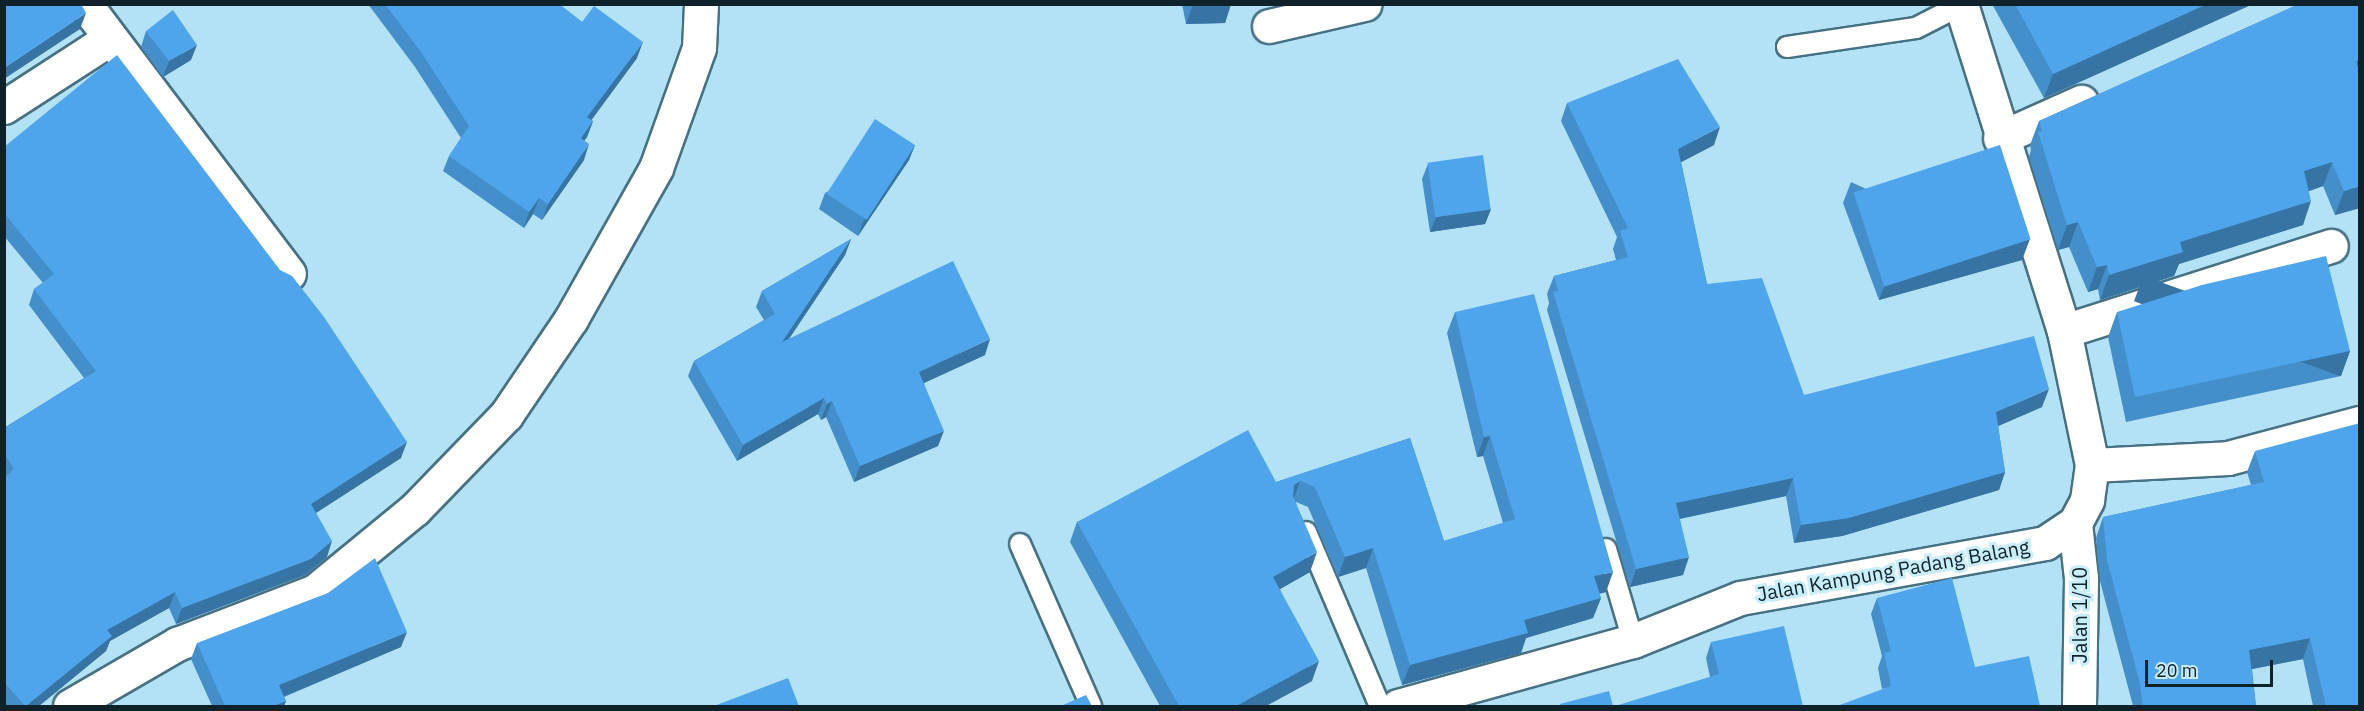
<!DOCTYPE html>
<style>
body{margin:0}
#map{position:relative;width:2364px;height:711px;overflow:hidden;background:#b3e1f5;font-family:"IBM Plex Sans",sans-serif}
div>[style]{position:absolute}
.roads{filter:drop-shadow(2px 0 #467183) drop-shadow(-2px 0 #467183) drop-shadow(0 2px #467183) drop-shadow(0 -2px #467183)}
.service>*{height:20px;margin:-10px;padding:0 10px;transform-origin:10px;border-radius:10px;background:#fff}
.minor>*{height:33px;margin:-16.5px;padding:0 16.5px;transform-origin:16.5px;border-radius:16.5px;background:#fff}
.tertiary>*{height:33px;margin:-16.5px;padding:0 16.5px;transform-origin:16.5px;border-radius:16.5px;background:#fff}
.wall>*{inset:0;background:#448eca}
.shaded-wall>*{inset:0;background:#3774a4;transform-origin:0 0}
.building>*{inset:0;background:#4fa5eb;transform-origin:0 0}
span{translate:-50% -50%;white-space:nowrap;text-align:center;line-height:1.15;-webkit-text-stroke:6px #c8edfd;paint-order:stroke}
.street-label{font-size:20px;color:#102229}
.frame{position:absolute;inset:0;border:6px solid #102229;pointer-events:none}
.scale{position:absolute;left:2145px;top:660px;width:128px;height:27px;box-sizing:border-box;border:3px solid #102229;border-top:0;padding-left:8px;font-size:18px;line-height:21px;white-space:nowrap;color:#102229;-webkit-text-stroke:4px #c8edfd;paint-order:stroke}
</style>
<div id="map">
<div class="roads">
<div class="service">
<i style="left:1787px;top:47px;width:130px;rotate:-8.4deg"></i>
<i style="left:1916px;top:28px;width:51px;rotate:-27.1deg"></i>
<i style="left:1306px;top:532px;width:189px;rotate:67deg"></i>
<i style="left:1020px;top:544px;width:177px;rotate:66.3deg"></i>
<i style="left:1606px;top:549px;width:96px;rotate:73.6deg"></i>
</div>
<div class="minor">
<i style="left:85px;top:4px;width:338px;rotate:52.9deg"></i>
<i style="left:1269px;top:26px;width:98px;rotate:-13deg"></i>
<i style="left:4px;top:107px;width:125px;rotate:-32.9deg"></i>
<i style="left:2000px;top:138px;width:89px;rotate:-24deg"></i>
<i style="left:2064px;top:331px;width:280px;rotate:-17.7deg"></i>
<i style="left:2092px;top:465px;width:136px;rotate:-2.9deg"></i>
<i style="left:2228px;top:458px;width:137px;rotate:-14.9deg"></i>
<i style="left:2075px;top:523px;width:55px;rotate:83.8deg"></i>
<i style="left:2081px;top:578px;width:128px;rotate:90.9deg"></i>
<i style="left:70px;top:706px;width:124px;rotate:-30.1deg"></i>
<i style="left:177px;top:644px;width:148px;rotate:-21deg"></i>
<i style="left:315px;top:591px;width:129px;rotate:-39.4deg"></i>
<i style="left:415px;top:509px;width:131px;rotate:-45.9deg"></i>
<i style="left:506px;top:415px;width:116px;rotate:-55.9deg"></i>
<i style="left:571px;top:319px;width:173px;rotate:-60.6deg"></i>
<i style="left:656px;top:168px;width:127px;rotate:-70.3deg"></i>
<i style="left:699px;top:48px;width:44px;rotate:-87.4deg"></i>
</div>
<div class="tertiary">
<i style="left:1398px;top:706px;width:244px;rotate:-15.5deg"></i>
<i style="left:1633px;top:641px;width:115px;rotate:-21.9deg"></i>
<i style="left:1740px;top:598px;width:310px;rotate:-10.2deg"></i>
<i style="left:2045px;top:543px;width:36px;rotate:-34deg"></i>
<i style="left:2075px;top:523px;width:26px;rotate:-62deg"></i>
<i style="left:2087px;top:500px;width:35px;rotate:-82deg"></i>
<i style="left:2092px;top:465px;width:137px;rotate:-101.8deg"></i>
<i style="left:2064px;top:331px;width:343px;rotate:-107.5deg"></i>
</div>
</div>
<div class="wall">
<i style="clip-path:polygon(368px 4px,559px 4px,582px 22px,637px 58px,591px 120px,593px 121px,587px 137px,584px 140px,584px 160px,542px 220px,533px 214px,524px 228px,443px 171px,449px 156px,461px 138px,415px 67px)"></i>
<i style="clip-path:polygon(1182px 4px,1231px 4px,1225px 23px,1186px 24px)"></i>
<i style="clip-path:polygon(1992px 4px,2253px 4px,2044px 98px)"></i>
<i style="clip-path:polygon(2299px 4px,2360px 208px,2335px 215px,2323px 186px,2309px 191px,2303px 225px,2179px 264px,2174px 276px,2100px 300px,2098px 289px,2088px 292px,2069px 247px,2058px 250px,2029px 157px,2031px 150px,2030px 145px,2039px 121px)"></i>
<i style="clip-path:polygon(146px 31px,191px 60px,163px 77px,141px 47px)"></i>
<i style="clip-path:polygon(1567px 103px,1714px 145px,1681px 162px,1707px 284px,1804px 395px,2042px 407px,1998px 426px,2005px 472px,1999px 490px,1842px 536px,1794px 543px,1786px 496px,1680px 519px,1683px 575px,1630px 587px,1547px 310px,1549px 303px,1547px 294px,1554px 276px,1616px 260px,1613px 249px,1617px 237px,1561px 121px)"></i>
<i style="clip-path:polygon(915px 145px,909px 160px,858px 236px,819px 209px,825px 193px)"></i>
<i style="clip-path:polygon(4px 147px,401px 458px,316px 513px,327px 557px,305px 575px,176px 624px,169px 608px,110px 641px,106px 651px,39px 706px,6px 706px,4px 705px,4px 428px,84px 378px,29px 305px,34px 289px,43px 283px,4px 236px)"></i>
<i style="clip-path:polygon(1428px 164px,1491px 209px,1485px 224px,1430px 232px,1422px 179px)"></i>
<i style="clip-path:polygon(1851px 182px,2022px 260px,1879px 300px,1843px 203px)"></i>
<i style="clip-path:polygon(851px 239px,845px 255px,789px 339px,985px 355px,924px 383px,938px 446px,854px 482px,826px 417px,821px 420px,818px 414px,737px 461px,688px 376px,694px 361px,764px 320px,756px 307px,762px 291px)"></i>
<i style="clip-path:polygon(1455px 312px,1606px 592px,1599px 594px,1601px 598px,1593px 618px,1526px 638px,1521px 653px,1402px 685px,1366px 568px,1338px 577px,1308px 507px,1296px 502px,1310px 572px,1280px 589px,1312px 681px,1266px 706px,1160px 706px,1070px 542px,1077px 522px,1276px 482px,1410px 438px,1444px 541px,1503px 523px,1483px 456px,1477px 457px,1447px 333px)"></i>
<i style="clip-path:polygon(2117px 312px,2350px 351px,2341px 376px,2126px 422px,2108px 337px)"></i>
<i style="clip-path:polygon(2255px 451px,2360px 706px,2313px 706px,2303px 659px,2252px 669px,2256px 706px,2133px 706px,2100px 581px,2096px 538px,2103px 517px,2251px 485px,2247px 472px)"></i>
<i style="clip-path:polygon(1877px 598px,1975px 667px,1882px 689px,1878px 668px,1882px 656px,1871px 614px)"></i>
<i style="clip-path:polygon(1711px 642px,1803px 706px,1710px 677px,1706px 658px)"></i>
<i style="clip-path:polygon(197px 643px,401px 647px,284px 697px,286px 701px,284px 706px,212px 706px,191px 659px)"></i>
</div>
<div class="shaded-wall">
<i style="clip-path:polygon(1193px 4px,1231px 4px,1225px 23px,1186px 24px)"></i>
<i style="clip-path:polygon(2207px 4px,2253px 4px,2044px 98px,2053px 74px)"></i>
<i style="clip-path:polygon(86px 13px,80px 29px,4px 79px,4px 68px)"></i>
<i style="clip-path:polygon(643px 42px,637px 58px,582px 133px,587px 117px)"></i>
<i style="clip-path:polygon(197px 45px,191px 60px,163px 77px,169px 61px)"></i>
<i style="clip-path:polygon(2360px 59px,2360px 80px,2356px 61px)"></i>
<i style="clip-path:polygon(593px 121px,587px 137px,575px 154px,581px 138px)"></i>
<i style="clip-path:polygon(1720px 127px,1714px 145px,1672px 167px,1678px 149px)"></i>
<i style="clip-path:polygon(589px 144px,584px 160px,542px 220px,548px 204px)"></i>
<i style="clip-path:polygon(915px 145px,909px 160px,858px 236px,864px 220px)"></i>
<i style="clip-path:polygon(2332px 162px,2323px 186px,2295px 196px,2304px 171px)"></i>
<i style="clip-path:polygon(2360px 186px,2360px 208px,2335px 215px,2344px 191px)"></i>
<i style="clip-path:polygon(539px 198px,533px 214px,524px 228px,529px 212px)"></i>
<i style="clip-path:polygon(2311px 201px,2303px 225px,2179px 264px,2174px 276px,2100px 300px,2109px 275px,2180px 242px)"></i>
<i style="clip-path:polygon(1491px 209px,1485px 224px,1430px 232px,1436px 217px)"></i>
<i style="clip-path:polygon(2078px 222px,2069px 247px,2058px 250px,2067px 225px)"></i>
<i style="clip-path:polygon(851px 239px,845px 255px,776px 358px,782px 342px)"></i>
<i style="clip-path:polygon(2030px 239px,2022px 260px,1879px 300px,1887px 279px)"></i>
<i style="clip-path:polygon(2107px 265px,2098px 289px,2088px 292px,2097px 267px)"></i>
<i style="clip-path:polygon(990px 339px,985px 355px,913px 388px,919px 372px)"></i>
<i style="left:2350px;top:351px;width:27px;height:220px;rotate:110deg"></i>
<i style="clip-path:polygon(2049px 389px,2042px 407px,1989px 430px,1996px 412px)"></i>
<i style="clip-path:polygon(824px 398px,818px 414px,737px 461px,743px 445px)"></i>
<i style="clip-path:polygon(832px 401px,826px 417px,821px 420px,827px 404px)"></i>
<i style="clip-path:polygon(944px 431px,938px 446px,854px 482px,860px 466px)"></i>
<i style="clip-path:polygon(1490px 436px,1483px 456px,1477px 457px,1484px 437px)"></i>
<i style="clip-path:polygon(407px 442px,401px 458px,305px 520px,311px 504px)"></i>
<i style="clip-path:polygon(2005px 472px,1999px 490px,1842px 536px,1794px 543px,1801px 525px)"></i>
<i style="clip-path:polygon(1793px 478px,1786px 496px,1669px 521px,1676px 503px)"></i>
<i style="clip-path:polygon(1300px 481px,1293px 501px,1294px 485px)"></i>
<i style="clip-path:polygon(332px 541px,327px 557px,305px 575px,176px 624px,182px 608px)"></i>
<i style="clip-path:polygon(1373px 548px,1366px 568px,1338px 577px,1345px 557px)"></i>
<i style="clip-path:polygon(1317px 552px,1310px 572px,1266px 597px,1273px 577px)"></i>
<i style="clip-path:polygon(1689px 557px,1683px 575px,1630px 587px,1636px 569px)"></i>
<i style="clip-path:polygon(1613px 572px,1606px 592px,1587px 596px,1594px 576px)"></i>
<i style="clip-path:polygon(175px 592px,169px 608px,110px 641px,106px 651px,39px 706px,26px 706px,107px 630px)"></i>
<i style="clip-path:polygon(1601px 598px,1593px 618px,1526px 638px,1521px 653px,1402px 685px,1410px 665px,1524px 620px)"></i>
<i style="clip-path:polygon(407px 632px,401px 647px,273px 701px,279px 685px)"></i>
<i style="clip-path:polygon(2310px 638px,2303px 659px,2242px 671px,2249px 650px)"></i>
<i style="clip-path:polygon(1319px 661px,1312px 681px,1266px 706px,1236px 706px)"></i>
<i style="clip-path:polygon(286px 701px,284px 706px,273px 706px)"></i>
</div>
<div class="building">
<i style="clip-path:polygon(4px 4px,81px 4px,86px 13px,4px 68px)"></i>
<i style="clip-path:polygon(385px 4px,559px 4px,582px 22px,594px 6px,643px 42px,587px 117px,593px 121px,581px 138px,589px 144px,548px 204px,539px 198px,529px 212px,449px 156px,469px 126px,421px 52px)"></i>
<i style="clip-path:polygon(2015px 4px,2207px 4px,2053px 74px)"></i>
<i style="clip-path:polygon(2299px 4px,2360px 4px,2360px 59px,2356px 61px,2360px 76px,2360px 186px,2344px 191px,2332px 162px,2304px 171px,2311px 201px,2180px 242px,2183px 252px,2109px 275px,2107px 265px,2097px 267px,2078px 222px,2067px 225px,2038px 132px,2042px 131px,2039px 121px)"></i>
<i style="clip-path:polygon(173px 10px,197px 45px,169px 61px,146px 31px)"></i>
<i style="clip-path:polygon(117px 55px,280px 270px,292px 276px,324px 317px,407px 442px,311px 504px,332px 541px,311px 559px,182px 608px,175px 592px,107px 630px,112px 636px,26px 706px,25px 706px,4px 682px,4px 478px,14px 469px,4px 453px,4px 428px,96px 371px,34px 289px,54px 274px,4px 213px,4px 147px)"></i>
<i style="clip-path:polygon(1678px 59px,1720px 127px,1678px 149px,1707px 284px,1762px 278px,1804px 395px,2034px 336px,2049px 389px,1996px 412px,2005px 472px,1849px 518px,1801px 525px,1793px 478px,1676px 503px,1689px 557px,1636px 569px,1553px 292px,1558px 291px,1554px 276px,1628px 257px,1620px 231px,1628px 228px,1567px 103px)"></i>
<i style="left:875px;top:119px;width:48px;height:89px;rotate:33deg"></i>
<i style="left:2000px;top:145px;width:99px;height:154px;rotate:72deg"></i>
<i style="left:1483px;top:155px;width:55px;height:56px;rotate:82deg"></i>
<i style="clip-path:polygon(851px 239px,782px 342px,953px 261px,990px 339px,919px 372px,944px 431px,860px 466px,832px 401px,827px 404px,824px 398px,743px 445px,694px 361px,775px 314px,762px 291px)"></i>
<i style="clip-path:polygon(2326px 256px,2350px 351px,2135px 397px,2117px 312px,2202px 285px)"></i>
<i style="clip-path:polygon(1534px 294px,1613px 572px,1594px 576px,1601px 598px,1524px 620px,1528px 633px,1410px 665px,1373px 548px,1345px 557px,1315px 487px,1300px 481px,1294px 485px,1293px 496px,1317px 552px,1273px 577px,1319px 661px,1236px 706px,1179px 706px,1077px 522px,1248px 430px,1276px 482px,1410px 438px,1444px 541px,1515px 519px,1490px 436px,1484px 437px,1455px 312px)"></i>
<i style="clip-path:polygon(2360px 423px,2360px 706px,2326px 706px,2310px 638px,2249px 650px,2256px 706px,2143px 706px,2140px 684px,2107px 560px,2103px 517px,2264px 482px,2255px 451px)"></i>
<i style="clip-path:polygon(375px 558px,407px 632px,279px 685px,286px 701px,273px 706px,225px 706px,197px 643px,328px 593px)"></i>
<i style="clip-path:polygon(1952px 578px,1975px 667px,2029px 656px,2040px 706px,1837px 706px,1891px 686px,1884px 653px,1891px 651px,1877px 598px)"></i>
<i style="clip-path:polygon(1784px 626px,1803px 706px,1615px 706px,1719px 674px,1711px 642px)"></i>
<i style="clip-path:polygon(788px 678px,799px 706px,714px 706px)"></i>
<i style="clip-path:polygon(1609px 691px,1613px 706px,1561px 706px,1560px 704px)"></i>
<i style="clip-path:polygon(1086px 695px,1092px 706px,1061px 706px)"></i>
</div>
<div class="street-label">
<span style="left:1893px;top:570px;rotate:-10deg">Jalan Kampung Padang Balang</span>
<span style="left:2079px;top:615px;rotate:-90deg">Jalan 1/10</span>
</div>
<div class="frame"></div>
<div class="scale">20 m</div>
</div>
